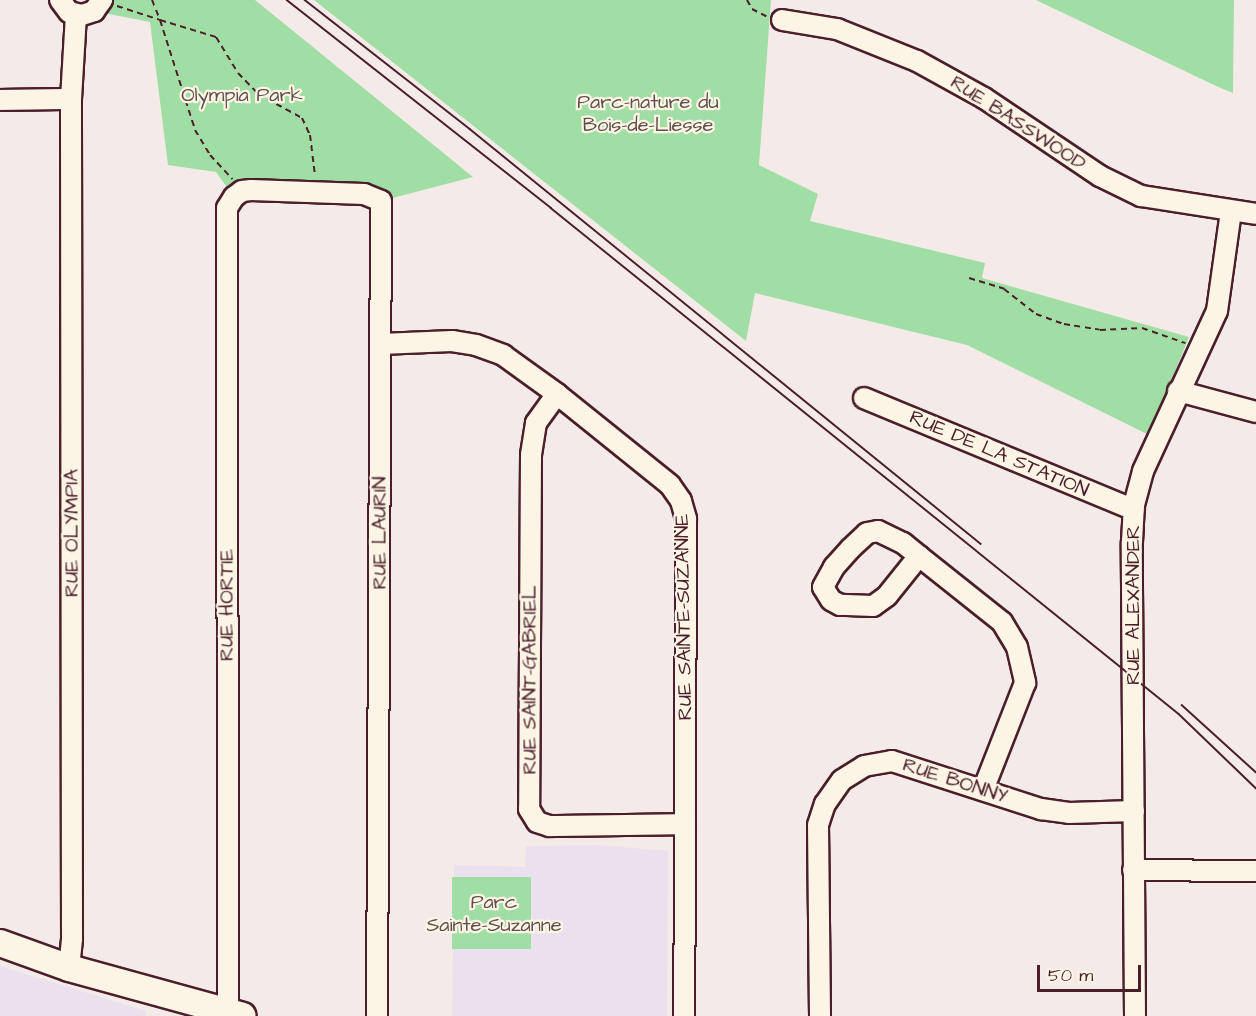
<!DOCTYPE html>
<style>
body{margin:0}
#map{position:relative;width:1256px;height:1016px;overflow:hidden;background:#f4ebe9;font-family:"Architects Daughter",sans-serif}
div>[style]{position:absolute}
.built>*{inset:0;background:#ebe0ed}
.green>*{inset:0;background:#a1dea5;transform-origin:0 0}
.path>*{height:2px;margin-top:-1px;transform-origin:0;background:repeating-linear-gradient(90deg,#4a1f2b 0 6px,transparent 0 10.5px)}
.roads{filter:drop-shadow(2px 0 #4a1f2b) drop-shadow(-2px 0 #4a1f2b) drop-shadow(0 2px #4a1f2b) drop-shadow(0 -2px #4a1f2b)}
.minor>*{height:20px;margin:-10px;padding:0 10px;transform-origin:10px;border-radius:10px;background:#fcf5e5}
.major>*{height:26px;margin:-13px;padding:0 13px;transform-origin:13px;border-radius:13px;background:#fcf5e5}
.tram>*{height:1.5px;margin:-0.75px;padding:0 0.75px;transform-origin:0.75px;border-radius:0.75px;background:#4a1f2b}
span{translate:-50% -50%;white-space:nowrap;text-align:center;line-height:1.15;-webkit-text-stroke:4.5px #fcf5e5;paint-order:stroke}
.park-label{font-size:20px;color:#604f4a}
.street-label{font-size:20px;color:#4a1f2b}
.scale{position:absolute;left:1037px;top:965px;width:104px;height:27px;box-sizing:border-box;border:3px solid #4a1f2b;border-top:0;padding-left:8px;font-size:18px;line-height:21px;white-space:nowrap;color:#4a1f2b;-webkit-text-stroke:4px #fcf5e5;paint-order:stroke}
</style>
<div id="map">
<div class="built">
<i style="clip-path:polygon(598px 845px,668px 851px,667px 1016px,452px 1016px,454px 865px,525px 867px,526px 846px)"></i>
<i style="clip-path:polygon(0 966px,146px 1011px,146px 1016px,0 1016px)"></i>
</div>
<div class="green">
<i style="clip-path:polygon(102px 0,255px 0,473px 177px,381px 201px,234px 197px,216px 172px,168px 165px,150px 22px,94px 11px)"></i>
<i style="clip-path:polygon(314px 0,771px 0,759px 165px,818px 194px,810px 221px,985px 263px,982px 278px,1189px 337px,1149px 435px,967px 345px,755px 293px,746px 341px)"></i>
<i style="clip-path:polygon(1036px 0,1234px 0,1233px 93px,1216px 86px)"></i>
<i style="left:452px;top:877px;width:79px;height:72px"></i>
</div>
<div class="path">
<i style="left:152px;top:0;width:22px;rotate:68deg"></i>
<i style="left:160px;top:20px;width:59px;rotate:16.9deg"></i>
<i style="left:216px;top:37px;width:42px;rotate:58.6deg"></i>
<i style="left:238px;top:73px;width:29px;rotate:46deg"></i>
<i style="left:258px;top:94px;width:50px;rotate:28.6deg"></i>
<i style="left:302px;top:118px;width:19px;rotate:65deg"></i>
<i style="left:310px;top:135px;width:41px;rotate:83deg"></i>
<i style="left:747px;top:0;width:10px;rotate:61deg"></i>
<i style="left:752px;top:9px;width:16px;rotate:27deg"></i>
<i style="left:117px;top:6px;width:45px;rotate:18deg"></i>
<i style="left:160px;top:20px;width:115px;rotate:72.3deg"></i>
<i style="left:195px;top:130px;width:29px;rotate:59deg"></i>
<i style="left:210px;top:155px;width:33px;rotate:47deg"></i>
<i style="left:969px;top:278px;width:37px;rotate:17deg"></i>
<i style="left:1004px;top:289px;width:41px;rotate:38deg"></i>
<i style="left:1036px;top:314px;width:30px;rotate:20deg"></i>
<i style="left:1064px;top:324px;width:36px;rotate:9deg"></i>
<i style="left:1100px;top:330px;width:42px;rotate:-2.7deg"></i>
<i style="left:1142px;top:328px;width:46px;rotate:19.2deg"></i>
</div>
<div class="roads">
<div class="minor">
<i style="left:60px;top:0;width:15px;rotate:53deg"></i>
<i style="left:69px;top:12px;width:13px;rotate:13deg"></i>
<i style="left:82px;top:15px;width:13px;rotate:-18deg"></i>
<i style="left:94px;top:11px;width:14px;rotate:-54deg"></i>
<i style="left:782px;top:20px;width:56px;rotate:9.3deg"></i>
<i style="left:837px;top:29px;width:86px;rotate:21.8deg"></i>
<i style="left:917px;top:61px;width:77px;rotate:28.9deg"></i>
<i style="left:984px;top:98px;width:140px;rotate:33.9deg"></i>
<i style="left:1100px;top:176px;width:46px;rotate:26deg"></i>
<i style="left:1141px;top:196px;width:116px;rotate:8.9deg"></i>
<i style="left:0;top:100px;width:71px;rotate:-0.8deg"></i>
<i style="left:381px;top:344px;width:71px;rotate:-2.4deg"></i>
<i style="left:452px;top:341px;width:24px;rotate:9deg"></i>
<i style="left:476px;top:345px;width:29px;rotate:20deg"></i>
<i style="left:503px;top:355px;width:67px;rotate:35.8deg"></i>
<i style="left:557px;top:394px;width:145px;rotate:38.8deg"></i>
<i style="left:670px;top:485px;width:19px;rotate:55deg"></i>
<i style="left:681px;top:501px;width:19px;rotate:74deg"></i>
<i style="left:686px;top:519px;width:497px;rotate:90.2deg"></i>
<i style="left:1178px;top:391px;width:81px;rotate:15.1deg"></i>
<i style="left:557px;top:394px;width:36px;rotate:126deg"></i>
<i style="left:536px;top:423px;width:32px;rotate:99deg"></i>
<i style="left:531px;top:455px;width:354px;rotate:90.3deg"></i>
<i style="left:529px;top:809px;width:15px;rotate:58deg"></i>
<i style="left:537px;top:822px;width:13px;rotate:18deg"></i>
<i style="left:549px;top:826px;width:136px;rotate:-0.8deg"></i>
<i style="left:864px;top:398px;width:292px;rotate:22.5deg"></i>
<i style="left:919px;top:556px;width:51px;rotate:128.7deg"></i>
<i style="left:887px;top:596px;width:17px;rotate:144deg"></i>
<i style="left:873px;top:606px;width:33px;rotate:-178deg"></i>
<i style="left:840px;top:605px;width:10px;rotate:-151deg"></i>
<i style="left:831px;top:600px;width:15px;rotate:-122deg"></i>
<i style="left:823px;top:587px;width:23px;rotate:-61deg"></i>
<i style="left:834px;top:567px;width:24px;rotate:-48deg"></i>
<i style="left:850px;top:549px;width:23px;rotate:-43deg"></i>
<i style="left:867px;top:533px;width:11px;rotate:-10deg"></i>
<i style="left:878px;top:531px;width:28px;rotate:26deg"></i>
<i style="left:903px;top:543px;width:21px;rotate:39deg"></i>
<i style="left:919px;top:556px;width:106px;rotate:38.5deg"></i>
<i style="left:1002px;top:622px;width:29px;rotate:59deg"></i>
<i style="left:1017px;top:647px;width:37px;rotate:77deg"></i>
<i style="left:1025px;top:683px;width:115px;rotate:111.4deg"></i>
<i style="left:1133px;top:870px;width:123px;rotate:0.5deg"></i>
<i style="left:69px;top:968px;width:30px;rotate:-84deg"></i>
<i style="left:72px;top:938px;width:839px;rotate:-90.07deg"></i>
<i style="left:71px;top:99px;width:85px;rotate:-86.6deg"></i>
<i style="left:228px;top:1016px;width:808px;rotate:-90.07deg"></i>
<i style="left:227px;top:208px;width:13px;rotate:-58deg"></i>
<i style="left:234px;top:197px;width:10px;rotate:-37deg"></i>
<i style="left:242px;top:191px;width:9px;rotate:-6deg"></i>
<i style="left:251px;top:190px;width:113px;rotate:2deg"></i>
<i style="left:364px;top:194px;width:18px;rotate:22deg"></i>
<i style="left:381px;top:201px;width:815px;rotate:90.28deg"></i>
<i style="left:820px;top:1016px;width:191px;rotate:-90.6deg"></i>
<i style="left:818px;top:825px;width:22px;rotate:-72deg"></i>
<i style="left:825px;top:804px;width:29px;rotate:-55deg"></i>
<i style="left:842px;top:780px;width:26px;rotate:-32deg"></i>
<i style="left:864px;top:766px;width:28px;rotate:-10deg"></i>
<i style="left:892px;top:761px;width:157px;rotate:17.9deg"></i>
<i style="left:1041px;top:809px;width:28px;rotate:8deg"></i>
<i style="left:1069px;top:813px;width:65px;rotate:-1.8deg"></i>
<i style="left:1135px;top:1016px;width:474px;rotate:-90.4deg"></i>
<i style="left:1132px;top:542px;width:37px;rotate:-87deg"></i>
<i style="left:1134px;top:505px;width:35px;rotate:-75deg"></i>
<i style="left:1143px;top:471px;width:176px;rotate:-65.2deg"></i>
<i style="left:1217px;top:311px;width:100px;rotate:-82deg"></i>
</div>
<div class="major">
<i style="left:0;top:943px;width:73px;rotate:19.9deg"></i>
<i style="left:69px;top:968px;width:180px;rotate:15.4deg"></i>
</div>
</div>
<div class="tram">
<i style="left:287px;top:0;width:336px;rotate:38.2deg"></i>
<i style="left:551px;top:208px;width:806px;rotate:38.86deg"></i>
<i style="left:1179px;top:714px;width:107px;rotate:43.9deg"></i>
<i style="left:305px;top:0;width:209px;rotate:38deg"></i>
<i style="left:470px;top:129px;width:658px;rotate:39.08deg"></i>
<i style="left:1182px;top:705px;width:100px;rotate:42.2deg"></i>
</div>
<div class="park-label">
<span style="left:242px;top:95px">Olympia Park</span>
<span style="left:648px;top:114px">Parc-nature du<br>Bois-de-Liesse</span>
<span style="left:494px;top:914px">Parc<br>Sainte-Suzanne</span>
</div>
<div class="street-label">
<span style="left:1018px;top:123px;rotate:33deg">RUE BASSWOOD</span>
<span style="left:999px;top:454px;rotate:23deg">RUE DE LA STATION</span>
<span style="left:72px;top:533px;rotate:-90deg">RUE OLYMPIA</span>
<span style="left:380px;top:533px;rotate:-90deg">RUE LAURIN</span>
<span style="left:227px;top:605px;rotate:-90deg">RUE HORTIE</span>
<span style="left:1133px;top:605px;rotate:-90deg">RUE ALEXANDER</span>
<span style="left:684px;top:617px;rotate:-91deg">RUE SAINTE-SUZANNE</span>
<span style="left:530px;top:680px;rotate:-90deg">RUE SAINT-GABRIEL</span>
<span style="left:955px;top:781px;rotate:18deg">RUE BONNY</span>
</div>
<div class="scale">50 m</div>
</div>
